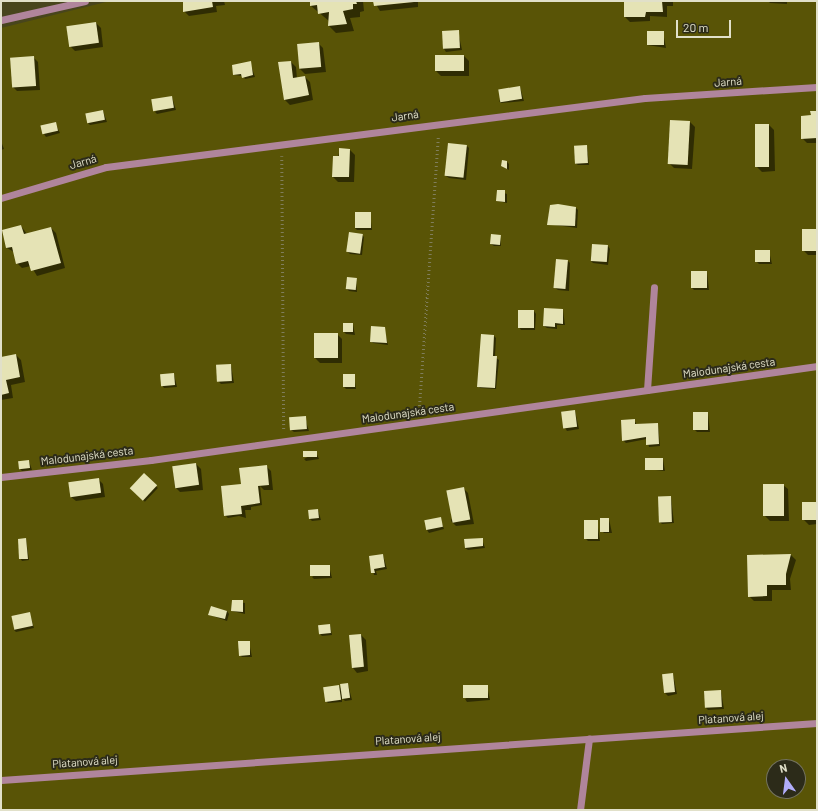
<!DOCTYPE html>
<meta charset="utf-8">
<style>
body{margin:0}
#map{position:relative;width:818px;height:811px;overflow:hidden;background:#48451c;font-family:Barlow,sans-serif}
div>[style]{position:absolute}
.green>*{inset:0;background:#595406}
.shadow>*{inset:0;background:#0007;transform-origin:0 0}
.building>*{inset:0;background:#e5e3b5;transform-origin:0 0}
.path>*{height:2.5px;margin-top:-1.25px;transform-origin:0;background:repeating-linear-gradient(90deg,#807e5c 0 1px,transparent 0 4px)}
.minor>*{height:7px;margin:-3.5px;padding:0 3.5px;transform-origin:3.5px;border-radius:3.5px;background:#b0859c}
span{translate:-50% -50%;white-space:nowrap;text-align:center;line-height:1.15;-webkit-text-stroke:4px #2c2b19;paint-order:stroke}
.street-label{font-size:11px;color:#e1e0c9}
.frame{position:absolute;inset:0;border:2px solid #e1e0c9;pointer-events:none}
.north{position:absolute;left:766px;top:759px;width:40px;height:40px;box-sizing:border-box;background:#2c2b19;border:1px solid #74735f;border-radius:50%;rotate:346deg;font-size:11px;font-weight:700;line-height:16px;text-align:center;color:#e1e0c9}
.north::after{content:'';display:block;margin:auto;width:14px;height:18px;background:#b1adfa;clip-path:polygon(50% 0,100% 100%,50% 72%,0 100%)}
.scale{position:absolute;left:676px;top:20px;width:55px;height:18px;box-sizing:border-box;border:2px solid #e1e0c9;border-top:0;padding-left:5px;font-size:12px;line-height:14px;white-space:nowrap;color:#e1e0c9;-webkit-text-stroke:3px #2c2b19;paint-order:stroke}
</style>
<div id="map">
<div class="green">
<i style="clip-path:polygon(evenodd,110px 1px,817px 1px,817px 810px,1px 810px,1px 28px,110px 1px,774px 767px,798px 767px,798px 791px,774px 791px,774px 767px)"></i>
</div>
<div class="shadow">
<i style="clip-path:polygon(184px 1px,224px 1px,225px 5px,216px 6px,217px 12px,189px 16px,184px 11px)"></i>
<i style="clip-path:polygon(311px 1px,363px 1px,364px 11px,360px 12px,360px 17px,350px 18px,354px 31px,336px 33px,329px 26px,329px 21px,311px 6px)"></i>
<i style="clip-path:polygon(374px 1px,418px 1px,418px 7px,380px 11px)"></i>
<i style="clip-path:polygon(625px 1px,673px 1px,673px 6px,667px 6px,667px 17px,650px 16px,650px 21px,630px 22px,625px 17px)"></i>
<i style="clip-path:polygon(768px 1px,787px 1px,787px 4px,770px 3px)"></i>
<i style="clip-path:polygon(96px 23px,101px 28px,103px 47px,75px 51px,70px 46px,68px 27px)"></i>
<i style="clip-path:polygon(458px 31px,462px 50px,446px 52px,444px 49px)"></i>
<i style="clip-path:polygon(663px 32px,666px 48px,647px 45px)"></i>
<i style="clip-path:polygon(318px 43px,323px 48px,326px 72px,305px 74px,300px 69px)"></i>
<i style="clip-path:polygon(464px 56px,469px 61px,469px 76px,441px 76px,436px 71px)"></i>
<i style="clip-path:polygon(33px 57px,38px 62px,40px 90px,17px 91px,12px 86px)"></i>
<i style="clip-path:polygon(250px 62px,255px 77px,245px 79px,243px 76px,234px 75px)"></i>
<i style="clip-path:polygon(291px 62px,296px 67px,297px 79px,305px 77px,310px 82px,313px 100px,290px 105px,285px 100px)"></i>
<i style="clip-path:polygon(520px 87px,524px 101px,501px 103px,499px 101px)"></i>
<i style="clip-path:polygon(172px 97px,176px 110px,157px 114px,155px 112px)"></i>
<i style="clip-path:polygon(103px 111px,107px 122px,90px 125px,88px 123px)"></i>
<i style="clip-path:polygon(817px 112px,817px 143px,807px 143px,802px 138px,812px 116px)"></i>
<i style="clip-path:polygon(690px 122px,695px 127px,692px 169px,674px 168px,669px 163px)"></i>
<i style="clip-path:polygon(55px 123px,60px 133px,46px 137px,44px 134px)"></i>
<i style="clip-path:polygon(769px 125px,774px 130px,775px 171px,762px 172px,757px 167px)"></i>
<i style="clip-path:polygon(1px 141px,4px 149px,1px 150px)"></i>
<i style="clip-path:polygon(467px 146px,469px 148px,466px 180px,449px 178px,446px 176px)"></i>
<i style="clip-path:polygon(587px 146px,589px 165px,578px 165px,575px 163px)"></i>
<i style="clip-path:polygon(340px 149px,350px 150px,355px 155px,354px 182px,338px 182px,333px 177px)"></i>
<i style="clip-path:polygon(507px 162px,509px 164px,509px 170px,502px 166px)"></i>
<i style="clip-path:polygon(498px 191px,507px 194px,507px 203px,497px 201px)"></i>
<i style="clip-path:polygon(576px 208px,578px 210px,577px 228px,548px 224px)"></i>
<i style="clip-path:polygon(370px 213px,372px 230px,357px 230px,355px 228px)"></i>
<i style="clip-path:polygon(21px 226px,27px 234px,51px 228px,56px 233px,65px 268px,37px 276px,31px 266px,22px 268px,17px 263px,14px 252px,7px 248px)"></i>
<i style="clip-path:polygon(817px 230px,817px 255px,808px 255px,803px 250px)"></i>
<i style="clip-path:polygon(362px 235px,364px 237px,362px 255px,350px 254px,348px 252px)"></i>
<i style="clip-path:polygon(500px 236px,501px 246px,494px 246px,491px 244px)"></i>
<i style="clip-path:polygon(608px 246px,610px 249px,608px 265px,593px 263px,591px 261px)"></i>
<i style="clip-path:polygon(769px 251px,772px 264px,759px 264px,757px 262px)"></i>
<i style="clip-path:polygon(568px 261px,570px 263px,569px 291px,558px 290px,555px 288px)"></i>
<i style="clip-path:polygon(707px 272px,709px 290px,694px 290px,692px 288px)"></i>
<i style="clip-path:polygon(356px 279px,357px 292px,349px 291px,347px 289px)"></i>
<i style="clip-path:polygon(563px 310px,565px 325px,557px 325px,557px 329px,547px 328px,544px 326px)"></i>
<i style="clip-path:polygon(534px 311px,536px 314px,535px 330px,521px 330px,519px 327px)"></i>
<i style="clip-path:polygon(353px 324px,355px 335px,346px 334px,344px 332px)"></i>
<i style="clip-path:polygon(384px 328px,388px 345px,373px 343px,371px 341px)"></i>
<i style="clip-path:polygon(337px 334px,342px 339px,342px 363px,320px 363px,315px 358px)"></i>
<i style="clip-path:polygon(494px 336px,496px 338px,495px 357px,499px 360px,496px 389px,480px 388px,478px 386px)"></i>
<i style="clip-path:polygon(16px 355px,21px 360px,25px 382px,11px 385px,13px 398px,1px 400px,1px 358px)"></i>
<i style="clip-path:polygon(231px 365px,234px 383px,221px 384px,219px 382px)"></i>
<i style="clip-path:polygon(174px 374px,177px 387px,164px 388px,162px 385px)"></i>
<i style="clip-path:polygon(354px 375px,356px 389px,346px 389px,344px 387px)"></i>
<i style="clip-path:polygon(575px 411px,579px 429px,567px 431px,565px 428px)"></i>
<i style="clip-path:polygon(708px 413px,710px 432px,697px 432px,695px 430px)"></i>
<i style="clip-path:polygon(305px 418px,309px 431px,294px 432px,291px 430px)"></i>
<i style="clip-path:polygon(634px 420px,637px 425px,658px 424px,660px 446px,649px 447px,647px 439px,626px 443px,623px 440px)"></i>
<i style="clip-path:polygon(316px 452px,319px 459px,306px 461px,304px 459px)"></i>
<i style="clip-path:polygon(663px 459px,665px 471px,646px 469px)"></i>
<i style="clip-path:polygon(29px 461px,32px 470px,22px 471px,20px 469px)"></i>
<i style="clip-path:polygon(196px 464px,201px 469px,203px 490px,180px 492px,175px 487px,173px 466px)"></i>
<i style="clip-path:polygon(266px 466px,271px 471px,273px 490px,264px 490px,260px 486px,262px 505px,251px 507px,251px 510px,245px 510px,246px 518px,239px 516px,228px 518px,225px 515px,242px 485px)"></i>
<i style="left:144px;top:475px;width:19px;height:19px;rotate:43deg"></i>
<i style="clip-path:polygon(98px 479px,103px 484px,105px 497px,76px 501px,71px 497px)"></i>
<i style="clip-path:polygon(783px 485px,788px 489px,789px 521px,770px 521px,765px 516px)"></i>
<i style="clip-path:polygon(463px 488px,468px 493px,474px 524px,456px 526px,451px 521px)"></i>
<i style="clip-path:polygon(671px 497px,674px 523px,662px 524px,660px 522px)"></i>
<i style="clip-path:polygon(817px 503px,817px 524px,809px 525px,804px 520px)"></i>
<i style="clip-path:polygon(318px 510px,321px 520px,312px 521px,310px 519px)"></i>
<i style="clip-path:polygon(440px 518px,444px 529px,429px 533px,427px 530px)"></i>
<i style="clip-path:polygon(609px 519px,612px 533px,604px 533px,602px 531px)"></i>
<i style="clip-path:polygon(597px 521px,600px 541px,588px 541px,586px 539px)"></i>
<i style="clip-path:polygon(26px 539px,29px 560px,22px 561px,20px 558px)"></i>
<i style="clip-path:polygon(482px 539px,485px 548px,468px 550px,465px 548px)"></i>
<i style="clip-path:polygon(383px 555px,387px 569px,376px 571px,377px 575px,374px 575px,370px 557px)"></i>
<i style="clip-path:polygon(791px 555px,796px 560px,790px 579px,791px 590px,772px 590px,772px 601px,754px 601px,749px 596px,748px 556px)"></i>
<i style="clip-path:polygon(329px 566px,332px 578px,314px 579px,312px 577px)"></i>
<i style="clip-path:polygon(233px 601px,245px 603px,245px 614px,232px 611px)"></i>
<i style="clip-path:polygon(227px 611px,229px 614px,227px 621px,210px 615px)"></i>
<i style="clip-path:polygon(30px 614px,34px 628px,16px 632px,14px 630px)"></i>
<i style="clip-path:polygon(330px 625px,332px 635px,322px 636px,320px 634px)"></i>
<i style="clip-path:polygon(361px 635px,366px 640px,368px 671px,357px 673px,353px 668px)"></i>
<i style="clip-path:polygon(249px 642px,252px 657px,242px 657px,240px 655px)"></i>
<i style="clip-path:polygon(673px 674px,677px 694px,668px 696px,665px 693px)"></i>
<i style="clip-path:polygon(348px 684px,352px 700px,345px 701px,342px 698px,342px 702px,328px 703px,326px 701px,339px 686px,342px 689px)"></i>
<i style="clip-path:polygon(487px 686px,490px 700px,467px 702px,465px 699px)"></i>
<i style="clip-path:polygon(721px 691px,724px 709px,708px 710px,706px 708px)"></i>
</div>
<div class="building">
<i style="clip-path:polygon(183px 1px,212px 1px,213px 7px,183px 12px)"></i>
<i style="clip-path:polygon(310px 1px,356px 1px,357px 4px,353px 4px,353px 9px,343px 11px,347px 24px,328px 26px,329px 12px,318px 14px,317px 5px,310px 6px)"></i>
<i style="clip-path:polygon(373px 1px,414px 1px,414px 2px,374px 6px)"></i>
<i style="clip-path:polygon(624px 1px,662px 1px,663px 12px,646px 12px,645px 17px,624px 17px)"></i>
<i style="left:96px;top:22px;width:21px;height:30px;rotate:82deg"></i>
<i style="left:459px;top:30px;width:18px;height:17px;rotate:87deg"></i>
<i style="left:647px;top:31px;width:17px;height:14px"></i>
<i style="left:319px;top:42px;width:25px;height:22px;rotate:85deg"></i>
<i style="left:435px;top:55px;width:29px;height:16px"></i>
<i style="left:34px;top:56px;width:30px;height:24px;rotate:86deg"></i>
<i style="clip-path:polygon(251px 61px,253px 75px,242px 78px,241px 74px,233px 75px,232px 65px)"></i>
<i style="clip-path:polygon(291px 61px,293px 78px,305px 76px,309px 95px,284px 100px,278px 62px)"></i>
<i style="left:520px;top:86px;width:13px;height:22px;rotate:81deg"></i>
<i style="left:172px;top:96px;width:12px;height:21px;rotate:81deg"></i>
<i style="left:103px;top:110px;width:10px;height:18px;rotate:79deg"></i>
<i style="clip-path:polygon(810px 111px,817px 111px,817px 138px,801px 139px,801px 116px,811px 115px)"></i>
<i style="left:670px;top:120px;width:20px;height:44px;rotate:3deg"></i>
<i style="left:56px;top:122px;width:9px;height:16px;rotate:77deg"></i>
<i style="left:755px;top:124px;width:14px;height:43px"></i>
<i style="left:448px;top:143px;width:19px;height:33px;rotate:6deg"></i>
<i style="left:587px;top:145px;width:18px;height:13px;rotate:87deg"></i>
<i style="clip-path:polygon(339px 148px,350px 149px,349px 177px,332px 177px,333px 156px,339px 156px)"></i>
<i style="clip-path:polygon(502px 160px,507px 161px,507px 169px,501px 166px)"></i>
<i style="clip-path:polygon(497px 190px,505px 190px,505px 202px,496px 201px)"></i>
<i style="clip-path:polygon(558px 204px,576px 207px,575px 226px,547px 225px,550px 205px)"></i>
<i style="left:355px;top:212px;width:16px;height:16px"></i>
<i style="clip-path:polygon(21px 225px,24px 234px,51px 227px,61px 263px,31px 271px,28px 261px,16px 264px,12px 247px,6px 248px,2px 230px)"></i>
<i style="left:802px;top:229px;width:15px;height:22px"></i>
<i style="left:349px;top:232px;width:14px;height:20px;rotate:8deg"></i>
<i style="left:491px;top:234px;width:10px;height:10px;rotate:6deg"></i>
<i style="left:592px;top:244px;width:16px;height:17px;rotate:4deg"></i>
<i style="left:770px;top:250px;width:12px;height:15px;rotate:90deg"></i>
<i style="left:556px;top:259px;width:12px;height:29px;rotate:5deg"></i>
<i style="left:691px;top:271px;width:16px;height:17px"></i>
<i style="left:347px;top:277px;width:10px;height:12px;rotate:6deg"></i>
<i style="clip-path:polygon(544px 308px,563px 309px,563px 324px,555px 323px,555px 327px,543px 326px)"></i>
<i style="left:518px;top:310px;width:16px;height:18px"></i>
<i style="left:343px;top:323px;width:10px;height:9px"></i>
<i style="clip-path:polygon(371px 326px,385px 327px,387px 343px,370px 342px)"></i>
<i style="left:314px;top:333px;width:24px;height:25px"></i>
<i style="clip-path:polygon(481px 334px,494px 335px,493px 356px,497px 356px,495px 388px,477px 387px)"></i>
<i style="clip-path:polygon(16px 354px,20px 377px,6px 380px,9px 393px,1px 395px,1px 357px)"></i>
<i style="left:231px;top:364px;width:17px;height:15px;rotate:87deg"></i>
<i style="left:174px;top:373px;width:12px;height:14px;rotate:85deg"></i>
<i style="left:343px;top:374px;width:12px;height:13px"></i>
<i style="left:575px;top:410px;width:17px;height:14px;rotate:83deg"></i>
<i style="left:693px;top:412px;width:15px;height:18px"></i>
<i style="left:306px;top:416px;width:13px;height:17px;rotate:86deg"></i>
<i style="clip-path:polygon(635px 419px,635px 424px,658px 423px,659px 444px,646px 445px,646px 437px,622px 441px,621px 420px)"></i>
<i style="left:317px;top:451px;width:6px;height:14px;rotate:90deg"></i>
<i style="left:645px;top:458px;width:18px;height:12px"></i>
<i style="left:29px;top:460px;width:8px;height:11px;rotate:83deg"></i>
<i style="left:196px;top:463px;width:22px;height:24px;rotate:82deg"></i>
<i style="clip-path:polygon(267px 465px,269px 485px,258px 486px,260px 503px,241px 506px,242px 514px,224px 516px,221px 486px,241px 484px,239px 468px)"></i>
<i style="left:144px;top:473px;width:18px;height:21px;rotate:43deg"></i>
<i style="left:99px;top:478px;width:15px;height:31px;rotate:82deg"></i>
<i style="left:763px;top:484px;width:21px;height:32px"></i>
<i style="left:464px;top:487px;width:33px;height:18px;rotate:79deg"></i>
<i style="left:671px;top:496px;width:26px;height:13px;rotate:88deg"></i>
<i style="left:802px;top:502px;width:15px;height:18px"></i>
<i style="left:318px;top:509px;width:9px;height:10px;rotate:84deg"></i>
<i style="left:441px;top:517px;width:10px;height:17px;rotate:79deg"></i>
<i style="left:600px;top:518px;width:9px;height:14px"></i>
<i style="left:598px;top:520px;width:19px;height:14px;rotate:90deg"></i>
<i style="clip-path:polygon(26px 538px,28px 559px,19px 559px,18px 539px)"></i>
<i style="clip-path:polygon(483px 538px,483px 546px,465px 548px,464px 539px)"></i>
<i style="clip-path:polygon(383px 554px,385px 567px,374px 569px,375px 573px,371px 573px,369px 556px)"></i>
<i style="clip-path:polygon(791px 554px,786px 574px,786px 585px,767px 585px,767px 596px,748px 597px,747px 555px)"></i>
<i style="left:330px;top:565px;width:11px;height:20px;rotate:90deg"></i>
<i style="clip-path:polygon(232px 600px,243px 600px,243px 612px,231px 611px)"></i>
<i style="clip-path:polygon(211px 606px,227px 611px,225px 619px,208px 615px)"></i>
<i style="left:30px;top:612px;width:14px;height:19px;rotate:78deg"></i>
<i style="left:330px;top:624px;width:9px;height:12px;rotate:84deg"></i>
<i style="left:361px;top:634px;width:33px;height:12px;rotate:85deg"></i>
<i style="clip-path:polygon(238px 641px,250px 641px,250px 655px,239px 656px)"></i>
<i style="left:673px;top:673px;width:19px;height:11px;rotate:84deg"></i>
<i style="left:348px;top:683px;width:15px;height:8px;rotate:82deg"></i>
<i style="left:339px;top:685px;width:15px;height:16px;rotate:82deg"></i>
<i style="left:488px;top:685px;width:13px;height:25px;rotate:90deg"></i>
<i style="left:721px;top:690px;width:17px;height:17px;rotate:87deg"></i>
</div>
<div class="path">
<i style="left:282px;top:156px;width:273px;rotate:89.6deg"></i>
<i style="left:419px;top:410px;width:274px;rotate:-86deg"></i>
</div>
<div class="minor">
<i style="left:1px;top:20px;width:86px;rotate:-12.7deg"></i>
<i style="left:1px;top:198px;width:109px;rotate:-16.4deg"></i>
<i style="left:106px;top:167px;width:543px;rotate:-7.3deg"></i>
<i style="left:645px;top:98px;width:172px;rotate:-3.7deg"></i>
<i style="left:647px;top:390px;width:103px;rotate:-86.1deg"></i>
<i style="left:1px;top:477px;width:151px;rotate:-6.5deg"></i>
<i style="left:151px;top:460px;width:673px;rotate:-8.03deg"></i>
<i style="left:1px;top:780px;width:818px;rotate:-4deg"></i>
<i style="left:580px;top:810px;width:72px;rotate:-82.8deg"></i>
</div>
<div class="street-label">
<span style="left:728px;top:82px;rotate:-4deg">Jarná</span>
<span style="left:405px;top:116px;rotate:-8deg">Jarná</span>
<span style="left:83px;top:162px;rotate:-16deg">Jarná</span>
<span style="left:729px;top:368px;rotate:-8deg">Malodunajská cesta</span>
<span style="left:408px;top:413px;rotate:-8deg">Malodunajská cesta</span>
<span style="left:87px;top:456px;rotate:-7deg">Malodunajská cesta</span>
<span style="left:731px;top:718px;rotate:-4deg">Platanová alej</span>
<span style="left:408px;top:739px;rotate:-4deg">Platanová alej</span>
<span style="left:85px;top:762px;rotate:-4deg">Platanová alej</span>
</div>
<div class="frame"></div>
<div class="north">N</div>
<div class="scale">20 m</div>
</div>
